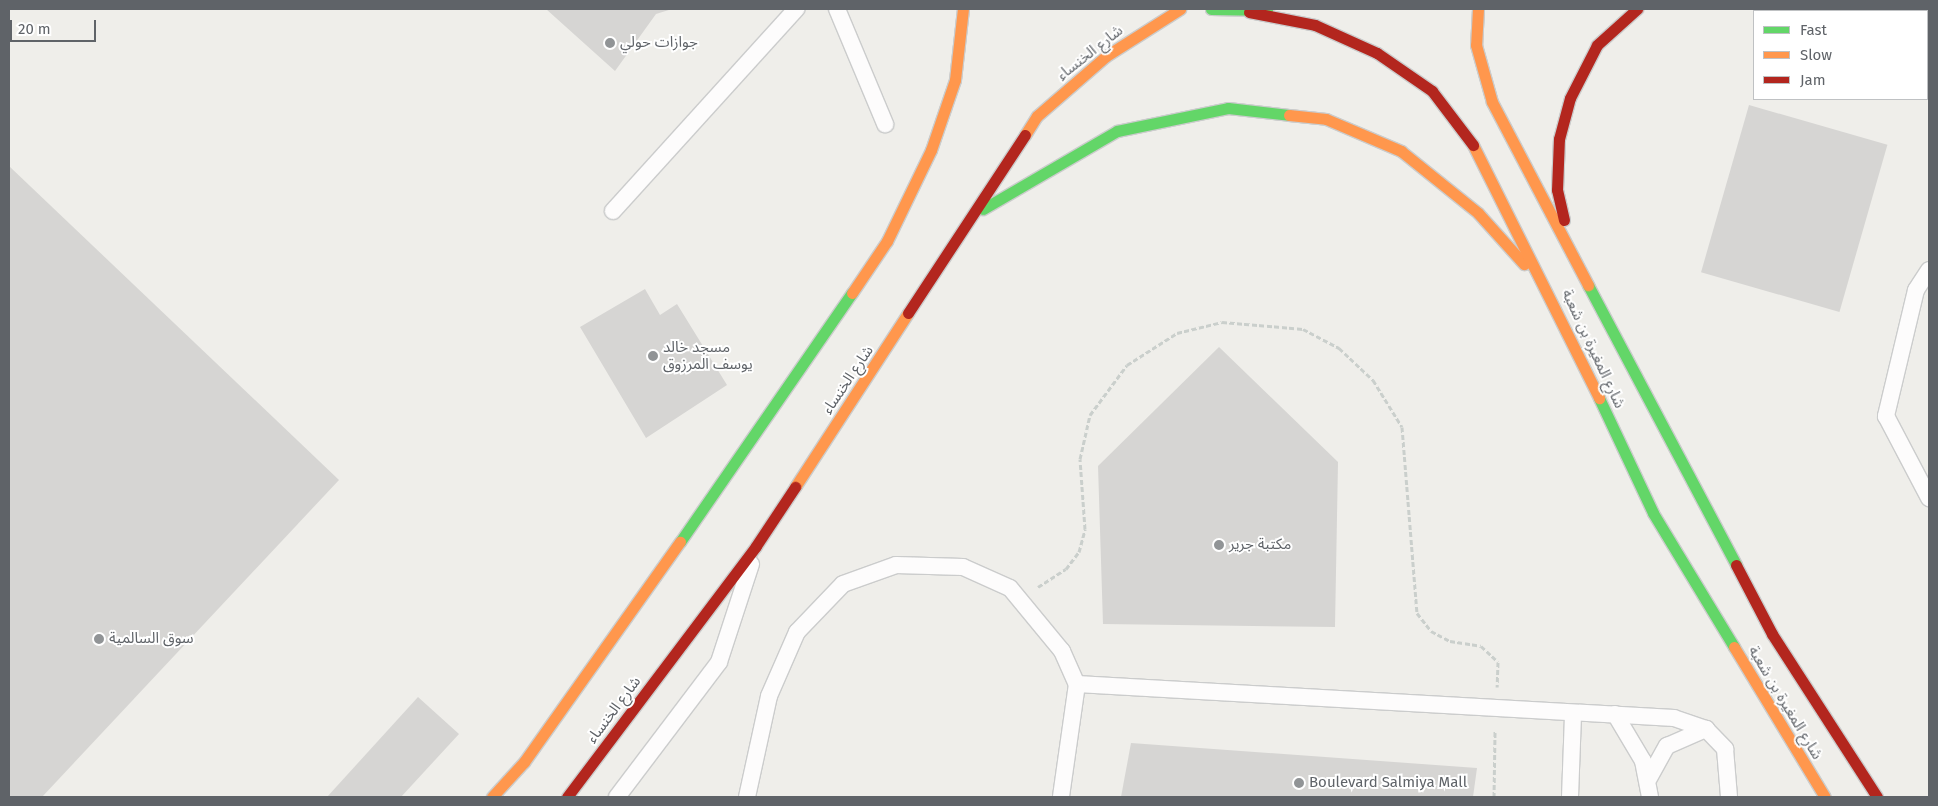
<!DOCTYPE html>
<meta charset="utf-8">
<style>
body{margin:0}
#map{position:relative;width:1938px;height:806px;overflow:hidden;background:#efeeea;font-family:"Fira Sans","Noto Sans Arabic",sans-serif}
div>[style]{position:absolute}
.building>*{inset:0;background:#d6d5d3;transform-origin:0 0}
.path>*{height:3px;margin-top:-1.5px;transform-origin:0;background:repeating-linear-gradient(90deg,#cacfcc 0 5px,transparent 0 7.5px)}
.roads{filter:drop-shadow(1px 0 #cbcccc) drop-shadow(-1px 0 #cbcccc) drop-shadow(0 1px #cbcccc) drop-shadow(0 -1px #cbcccc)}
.lane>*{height:16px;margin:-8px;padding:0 8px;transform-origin:8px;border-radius:8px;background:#fdfcfc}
.fast>*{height:11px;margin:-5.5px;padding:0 5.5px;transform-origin:5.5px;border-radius:5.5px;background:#63d668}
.slow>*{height:11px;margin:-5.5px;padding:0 5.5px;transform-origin:5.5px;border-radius:5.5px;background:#ff974d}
.jam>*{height:11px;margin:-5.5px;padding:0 5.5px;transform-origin:5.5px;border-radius:5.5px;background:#b3261e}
.dots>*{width:14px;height:14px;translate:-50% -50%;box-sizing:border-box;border:2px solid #fff;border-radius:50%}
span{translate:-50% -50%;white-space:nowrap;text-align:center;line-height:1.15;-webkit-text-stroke:4px #fff;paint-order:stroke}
.poi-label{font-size:15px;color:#5f6368}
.left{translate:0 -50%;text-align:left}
.street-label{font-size:15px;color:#5f6368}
.frame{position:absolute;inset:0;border:10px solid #5f6368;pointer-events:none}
.legend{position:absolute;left:1753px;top:10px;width:175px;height:90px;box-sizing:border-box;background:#fff;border:1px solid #bfc1c3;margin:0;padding:6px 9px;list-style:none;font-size:15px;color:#5f6368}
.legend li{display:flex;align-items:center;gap:10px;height:25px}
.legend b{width:25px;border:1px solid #bfc1c3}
.scale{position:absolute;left:10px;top:20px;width:86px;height:22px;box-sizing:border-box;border:2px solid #5f6368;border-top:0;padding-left:6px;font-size:15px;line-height:18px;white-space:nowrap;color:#5f6368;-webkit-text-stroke:4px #fff;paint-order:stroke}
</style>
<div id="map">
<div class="building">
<i style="clip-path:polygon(546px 9px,672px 9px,656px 14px,615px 71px)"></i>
<i style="left:1749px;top:105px;width:144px;height:174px;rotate:16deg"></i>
<i style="clip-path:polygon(9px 166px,339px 480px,42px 797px,9px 797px)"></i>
<i style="clip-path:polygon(645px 289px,660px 315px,677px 304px,727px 385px,646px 438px,580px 327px)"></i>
<i style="clip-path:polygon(1219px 347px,1338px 462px,1335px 627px,1103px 624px,1098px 466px)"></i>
<i style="clip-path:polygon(418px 697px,459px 734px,401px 797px,327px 797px)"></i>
<i style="clip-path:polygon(1131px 743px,1477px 768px,1473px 797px,1121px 797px)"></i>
</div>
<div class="path">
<i style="left:1038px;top:587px;width:33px;rotate:-33deg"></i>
<i style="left:1066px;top:569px;width:21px;rotate:-53deg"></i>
<i style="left:1079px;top:552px;width:24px;rotate:-75deg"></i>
<i style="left:1085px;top:529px;width:70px;rotate:-94.1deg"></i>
<i style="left:1080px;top:459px;width:45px;rotate:-77.2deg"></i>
<i style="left:1090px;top:415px;width:62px;rotate:-53.5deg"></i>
<i style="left:1127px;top:365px;width:59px;rotate:-32.6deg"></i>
<i style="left:1177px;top:333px;width:46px;rotate:-13.7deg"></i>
<i style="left:1222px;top:322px;width:81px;rotate:4.9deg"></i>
<i style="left:1303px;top:329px;width:41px;rotate:27.8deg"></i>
<i style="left:1339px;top:348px;width:47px;rotate:43.3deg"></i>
<i style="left:1373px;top:380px;width:55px;rotate:58.3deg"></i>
<i style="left:1402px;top:427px;width:187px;rotate:85.4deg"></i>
<i style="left:1417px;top:613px;width:23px;rotate:52deg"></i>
<i style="left:1431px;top:631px;width:21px;rotate:28deg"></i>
<i style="left:1450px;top:641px;width:31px;rotate:9deg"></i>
<i style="left:1481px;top:646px;width:23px;rotate:43deg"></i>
<i style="left:1498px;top:662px;width:25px;rotate:92deg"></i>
<i style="left:1494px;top:797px;width:67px;rotate:-89.1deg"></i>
</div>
<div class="roads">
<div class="lane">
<i style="left:837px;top:9px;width:125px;rotate:67.3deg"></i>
<i style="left:613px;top:211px;width:273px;rotate:-47.8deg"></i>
<i style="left:1929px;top:270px;width:24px;rotate:123deg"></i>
<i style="left:1916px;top:290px;width:130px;rotate:103.4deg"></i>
<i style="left:1886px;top:416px;width:93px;rotate:62.3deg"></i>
<i style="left:1077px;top:684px;width:598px;rotate:3.26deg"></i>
<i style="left:1674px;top:718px;width:34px;rotate:19deg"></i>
<i style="left:1706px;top:729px;width:28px;rotate:46deg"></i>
<i style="left:1725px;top:749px;width:48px;rotate:85.2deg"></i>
<i style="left:1615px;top:714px;width:55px;rotate:59.2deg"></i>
<i style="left:1643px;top:761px;width:37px;rotate:79deg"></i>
<i style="left:1649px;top:778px;width:37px;rotate:-61deg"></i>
<i style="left:1667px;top:746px;width:43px;rotate:-23.6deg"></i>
<i style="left:617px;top:797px;width:169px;rotate:-52.9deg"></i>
<i style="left:719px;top:662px;width:103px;rotate:-71.9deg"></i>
<i style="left:747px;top:797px;width:103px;rotate:-77.7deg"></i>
<i style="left:769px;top:696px;width:70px;rotate:-66.4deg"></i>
<i style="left:797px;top:632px;width:66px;rotate:-46.2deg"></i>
<i style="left:843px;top:584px;width:56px;rotate:-19.7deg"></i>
<i style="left:896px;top:565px;width:67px;rotate:1.7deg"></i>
<i style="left:963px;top:567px;width:51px;rotate:24.1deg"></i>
<i style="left:1010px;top:588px;width:82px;rotate:50.5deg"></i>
<i style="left:1062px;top:651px;width:36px;rotate:66deg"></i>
<i style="left:1077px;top:684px;width:114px;rotate:98.1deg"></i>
<i style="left:1570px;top:797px;width:83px;rotate:-87.9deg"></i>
</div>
<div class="fast">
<i style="left:1211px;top:9px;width:56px;rotate:1deg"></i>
<i style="left:983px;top:209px;width:155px;rotate:-30.2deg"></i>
<i style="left:1117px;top:131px;width:113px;rotate:-11.7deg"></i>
<i style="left:1228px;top:108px;width:61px;rotate:6.5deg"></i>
<i style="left:1588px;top:285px;width:317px;rotate:62.1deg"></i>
<i style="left:1599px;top:398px;width:127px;rotate:64.8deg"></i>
<i style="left:1653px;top:513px;width:157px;rotate:58.8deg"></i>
<i style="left:680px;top:542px;width:303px;rotate:-55.4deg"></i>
</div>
<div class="slow">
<i style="left:1478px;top:9px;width:36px;rotate:93deg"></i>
<i style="left:1476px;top:45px;width:59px;rotate:74.3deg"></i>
<i style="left:1492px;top:102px;width:207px;rotate:62.3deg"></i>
<i style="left:1289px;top:115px;width:37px;rotate:6deg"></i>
<i style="left:1326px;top:119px;width:82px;rotate:23.1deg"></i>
<i style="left:1401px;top:151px;width:99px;rotate:38.8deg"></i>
<i style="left:1478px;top:213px;width:69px;rotate:48deg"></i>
<i style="left:1025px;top:135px;width:22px;rotate:-58deg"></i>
<i style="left:1037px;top:116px;width:91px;rotate:-41deg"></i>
<i style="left:1106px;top:56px;width:88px;rotate:-32.4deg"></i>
<i style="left:1473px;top:145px;width:283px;rotate:63.5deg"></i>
<i style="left:852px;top:293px;width:63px;rotate:-56.1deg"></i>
<i style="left:887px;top:241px;width:101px;rotate:-64.2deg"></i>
<i style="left:931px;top:150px;width:74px;rotate:-71.1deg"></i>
<i style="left:955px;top:80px;width:71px;rotate:-83.6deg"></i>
<i style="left:795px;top:487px;width:207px;rotate:-57deg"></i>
<i style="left:1734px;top:647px;width:175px;rotate:58.8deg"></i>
<i style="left:492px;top:797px;width:47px;rotate:-47.6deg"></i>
<i style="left:524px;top:762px;width:270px;rotate:-54.7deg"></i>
</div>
<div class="jam">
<i style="left:1249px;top:12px;width:67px;rotate:11.1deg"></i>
<i style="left:1315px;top:25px;width:68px;rotate:24.3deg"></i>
<i style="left:1377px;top:53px;width:67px;rotate:34.6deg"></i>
<i style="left:1432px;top:91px;width:68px;rotate:52.8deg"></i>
<i style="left:1564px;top:220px;width:31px;rotate:-103deg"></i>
<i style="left:1557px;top:190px;width:51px;rotate:-87.8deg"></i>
<i style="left:1559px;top:139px;width:42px;rotate:-75deg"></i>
<i style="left:1570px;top:98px;width:59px;rotate:-63deg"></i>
<i style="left:1597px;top:45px;width:54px;rotate:-42deg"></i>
<i style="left:908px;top:313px;width:213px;rotate:-56.7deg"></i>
<i style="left:1736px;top:565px;width:78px;rotate:62.4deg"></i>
<i style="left:1772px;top:634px;width:194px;rotate:57.2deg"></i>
<i style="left:567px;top:797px;width:314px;rotate:-53deg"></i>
<i style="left:756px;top:546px;width:71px;rotate:-56.5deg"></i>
</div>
</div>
<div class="dots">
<i style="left:610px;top:43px;background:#919496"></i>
<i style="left:653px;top:356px;background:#919496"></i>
<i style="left:1219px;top:545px;background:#919496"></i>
<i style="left:99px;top:639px;background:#919496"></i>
<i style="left:1299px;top:783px;background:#919496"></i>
</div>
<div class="poi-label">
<span class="left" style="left:620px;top:43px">جوازات حولي</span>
<span class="left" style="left:663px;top:356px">مسجد خالد<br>يوسف المرزوق</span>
<span class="left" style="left:1229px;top:545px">مكتبة جرير</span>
<span class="left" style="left:109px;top:639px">سوق السالمية</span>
<span class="left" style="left:1309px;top:783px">Boulevard Salmiya Mall</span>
</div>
<div class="street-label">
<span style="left:1090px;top:53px;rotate:-38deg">شارع الخنساء</span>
<span style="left:1593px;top:349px;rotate:65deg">شارع المغيرة بن شعبة</span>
<span style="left:848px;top:380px;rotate:-56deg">شارع الخنساء</span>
<span style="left:1785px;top:703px;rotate:59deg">شارع المغيرة بن شعبة</span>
<span style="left:614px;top:710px;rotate:-53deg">شارع الخنساء</span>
</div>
<div class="frame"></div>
<ul class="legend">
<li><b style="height:6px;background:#63d668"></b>Fast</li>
<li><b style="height:6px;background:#ff974d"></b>Slow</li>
<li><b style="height:6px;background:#b3261e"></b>Jam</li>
</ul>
<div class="scale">20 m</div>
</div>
